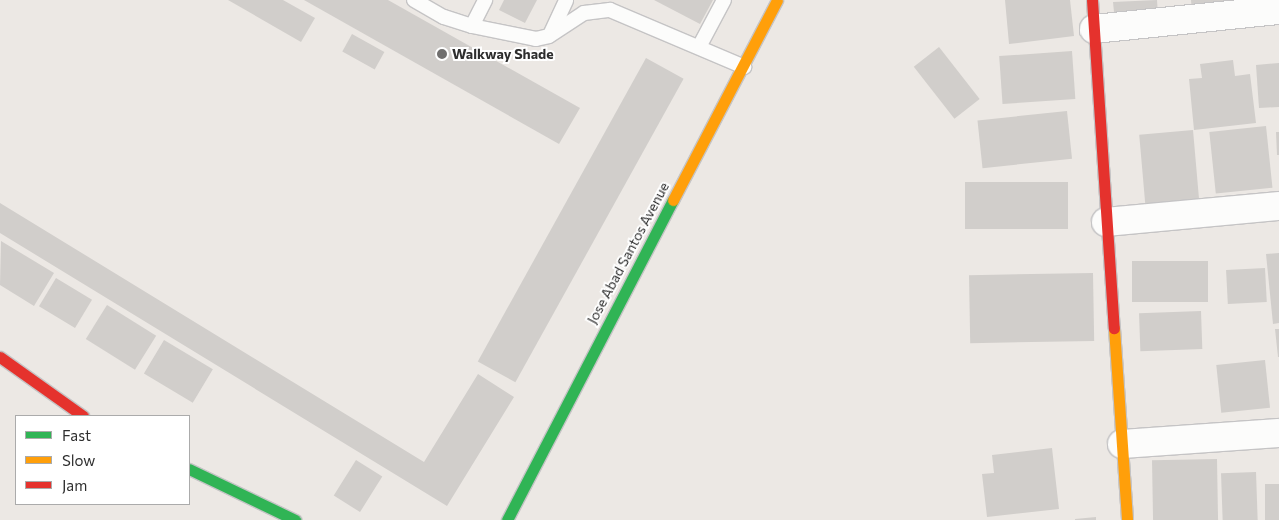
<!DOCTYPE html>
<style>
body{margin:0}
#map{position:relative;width:1279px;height:520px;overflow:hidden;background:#ece8e4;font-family:Commissioner,sans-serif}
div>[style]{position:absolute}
.building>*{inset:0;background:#d1cecb;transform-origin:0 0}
.roads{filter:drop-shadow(1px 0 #c5c4c5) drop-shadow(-1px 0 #c5c4c5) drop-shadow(0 1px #c5c4c5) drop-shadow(0 -1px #c5c4c5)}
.lane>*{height:14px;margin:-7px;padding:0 7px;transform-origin:7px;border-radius:7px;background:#fcfcfb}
.street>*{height:28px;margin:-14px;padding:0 14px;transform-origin:14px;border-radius:14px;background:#fcfcfb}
.fast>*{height:11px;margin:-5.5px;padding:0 5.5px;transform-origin:5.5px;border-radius:5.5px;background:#30b455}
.slow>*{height:11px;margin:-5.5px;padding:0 5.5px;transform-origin:5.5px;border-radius:5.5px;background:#ff9f0a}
.jam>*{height:11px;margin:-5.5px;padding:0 5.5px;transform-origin:5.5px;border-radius:5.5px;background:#e5322d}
.dots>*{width:14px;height:14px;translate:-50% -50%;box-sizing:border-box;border:2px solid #fff;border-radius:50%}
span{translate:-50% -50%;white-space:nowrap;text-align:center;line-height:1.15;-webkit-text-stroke:4px #fff;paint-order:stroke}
.poi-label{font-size:14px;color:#2e2e2e;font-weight:700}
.left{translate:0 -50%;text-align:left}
.street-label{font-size:14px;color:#2e2e2e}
.legend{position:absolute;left:15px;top:415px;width:175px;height:90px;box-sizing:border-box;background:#fff;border:1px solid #ababab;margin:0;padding:6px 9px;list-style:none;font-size:15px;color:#2e2e2e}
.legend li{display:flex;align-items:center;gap:10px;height:25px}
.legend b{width:25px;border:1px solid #ababab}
</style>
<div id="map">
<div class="building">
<i style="clip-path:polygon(228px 0,283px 0,315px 18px,301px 42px)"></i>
<i style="clip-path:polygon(304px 0,388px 0,580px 108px,559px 144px)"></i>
<i style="clip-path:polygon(504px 0,537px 0,525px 23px,499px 10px)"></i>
<i style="clip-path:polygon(654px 0,713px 0,700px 24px)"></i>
<i style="clip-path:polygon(1005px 0,1070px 0,1074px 36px,1009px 44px)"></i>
<i style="clip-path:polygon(1157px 0,1158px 17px,1115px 22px,1113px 2px)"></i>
<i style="clip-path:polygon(1191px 0,1240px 0,1241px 7px,1192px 12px)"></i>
<i style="left:352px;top:34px;width:37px;height:20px;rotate:29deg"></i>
<i style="left:939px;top:47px;width:66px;height:32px;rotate:52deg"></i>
<i style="left:1072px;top:51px;width:48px;height:73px;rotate:86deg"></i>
<i style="left:646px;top:58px;width:43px;height:347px;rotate:29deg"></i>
<i style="clip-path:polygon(1233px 60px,1235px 76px,1250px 74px,1256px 123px,1194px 130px,1189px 79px,1202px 78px,1200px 64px)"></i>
<i style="clip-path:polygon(1279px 63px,1279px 107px,1259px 108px,1256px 65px)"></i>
<i style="left:1067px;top:111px;width:48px;height:90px;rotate:84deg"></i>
<i style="left:1266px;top:126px;width:62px;height:57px;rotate:84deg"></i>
<i style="left:1193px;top:130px;width:75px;height:54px;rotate:85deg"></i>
<i style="clip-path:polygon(1276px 132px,1279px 132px,1279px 155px,1277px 155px)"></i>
<i style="left:1068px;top:182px;width:47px;height:103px;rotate:90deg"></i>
<i style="clip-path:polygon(0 203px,424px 462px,478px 374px,514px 397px,447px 506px,0 233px)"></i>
<i style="clip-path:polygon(1px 241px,54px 273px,34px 306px,0 285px)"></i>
<i style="clip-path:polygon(1279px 253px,1279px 323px,1273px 324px,1266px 254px)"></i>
<i style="left:1208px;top:261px;width:41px;height:76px;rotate:90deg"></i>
<i style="left:1265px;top:268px;width:34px;height:39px;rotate:87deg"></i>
<i style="left:1093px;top:273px;width:68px;height:124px;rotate:89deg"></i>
<i style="left:56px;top:278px;width:42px;height:33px;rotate:31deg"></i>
<i style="left:107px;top:305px;width:58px;height:40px;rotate:32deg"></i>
<i style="left:1201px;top:311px;width:38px;height:62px;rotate:88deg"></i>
<i style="clip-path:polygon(1275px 329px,1279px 329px,1279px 357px,1278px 357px)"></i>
<i style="left:164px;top:340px;width:57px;height:39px;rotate:31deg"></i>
<i style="left:1265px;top:360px;width:48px;height:49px;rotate:84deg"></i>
<i style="clip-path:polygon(1052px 448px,1059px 509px,987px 517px,982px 474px,994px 473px,992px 455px)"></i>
<i style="left:1217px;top:459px;width:61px;height:65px;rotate:89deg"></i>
<i style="left:356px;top:460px;width:31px;height:42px;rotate:32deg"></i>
<i style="left:1256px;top:472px;width:48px;height:35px;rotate:88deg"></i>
<i style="left:1265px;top:484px;width:14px;height:36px"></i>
<i style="clip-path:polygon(1096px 517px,1096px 520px,1075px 520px,1075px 519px)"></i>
</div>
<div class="roads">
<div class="lane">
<i style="left:414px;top:0;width:34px;rotate:30deg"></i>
<i style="left:444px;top:17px;width:29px;rotate:18deg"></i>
<i style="left:472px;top:26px;width:65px;rotate:11.5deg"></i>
<i style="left:536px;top:39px;width:13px;rotate:-13deg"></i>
<i style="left:549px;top:36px;width:42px;rotate:-33.3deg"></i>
<i style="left:584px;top:13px;width:26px;rotate:-7deg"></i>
<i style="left:610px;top:10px;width:146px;rotate:23deg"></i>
<i style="left:472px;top:26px;width:29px;rotate:-63deg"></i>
<i style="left:550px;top:35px;width:38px;rotate:-65deg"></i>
<i style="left:699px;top:47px;width:53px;rotate:-62deg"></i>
</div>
<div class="street">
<i style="left:1094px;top:29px;width:186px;rotate:-5.9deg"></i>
<i style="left:1106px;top:222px;width:174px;rotate:-5.3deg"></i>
<i style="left:1122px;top:444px;width:157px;rotate:-4deg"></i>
</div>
<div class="fast">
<i style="left:189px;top:469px;width:118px;rotate:25.7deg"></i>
<i style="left:507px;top:520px;width:360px;rotate:-62.6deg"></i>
</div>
<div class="slow">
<i style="left:673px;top:200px;width:225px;rotate:-62.5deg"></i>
<i style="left:1114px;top:328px;width:192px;rotate:86.1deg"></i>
</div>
<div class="jam">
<i style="left:1092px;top:0;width:329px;rotate:86.2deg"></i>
<i style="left:0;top:357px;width:102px;rotate:35.4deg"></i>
</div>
</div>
<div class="dots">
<i style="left:442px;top:54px;background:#706f6e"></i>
</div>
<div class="poi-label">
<span class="left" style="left:452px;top:54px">Walkway Shade</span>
</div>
<div class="street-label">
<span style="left:628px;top:253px;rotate:-62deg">Jose Abad Santos Avenue</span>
</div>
<ul class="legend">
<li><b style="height:6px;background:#30b455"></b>Fast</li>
<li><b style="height:6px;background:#ff9f0a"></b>Slow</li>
<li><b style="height:6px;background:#e5322d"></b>Jam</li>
</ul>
</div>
